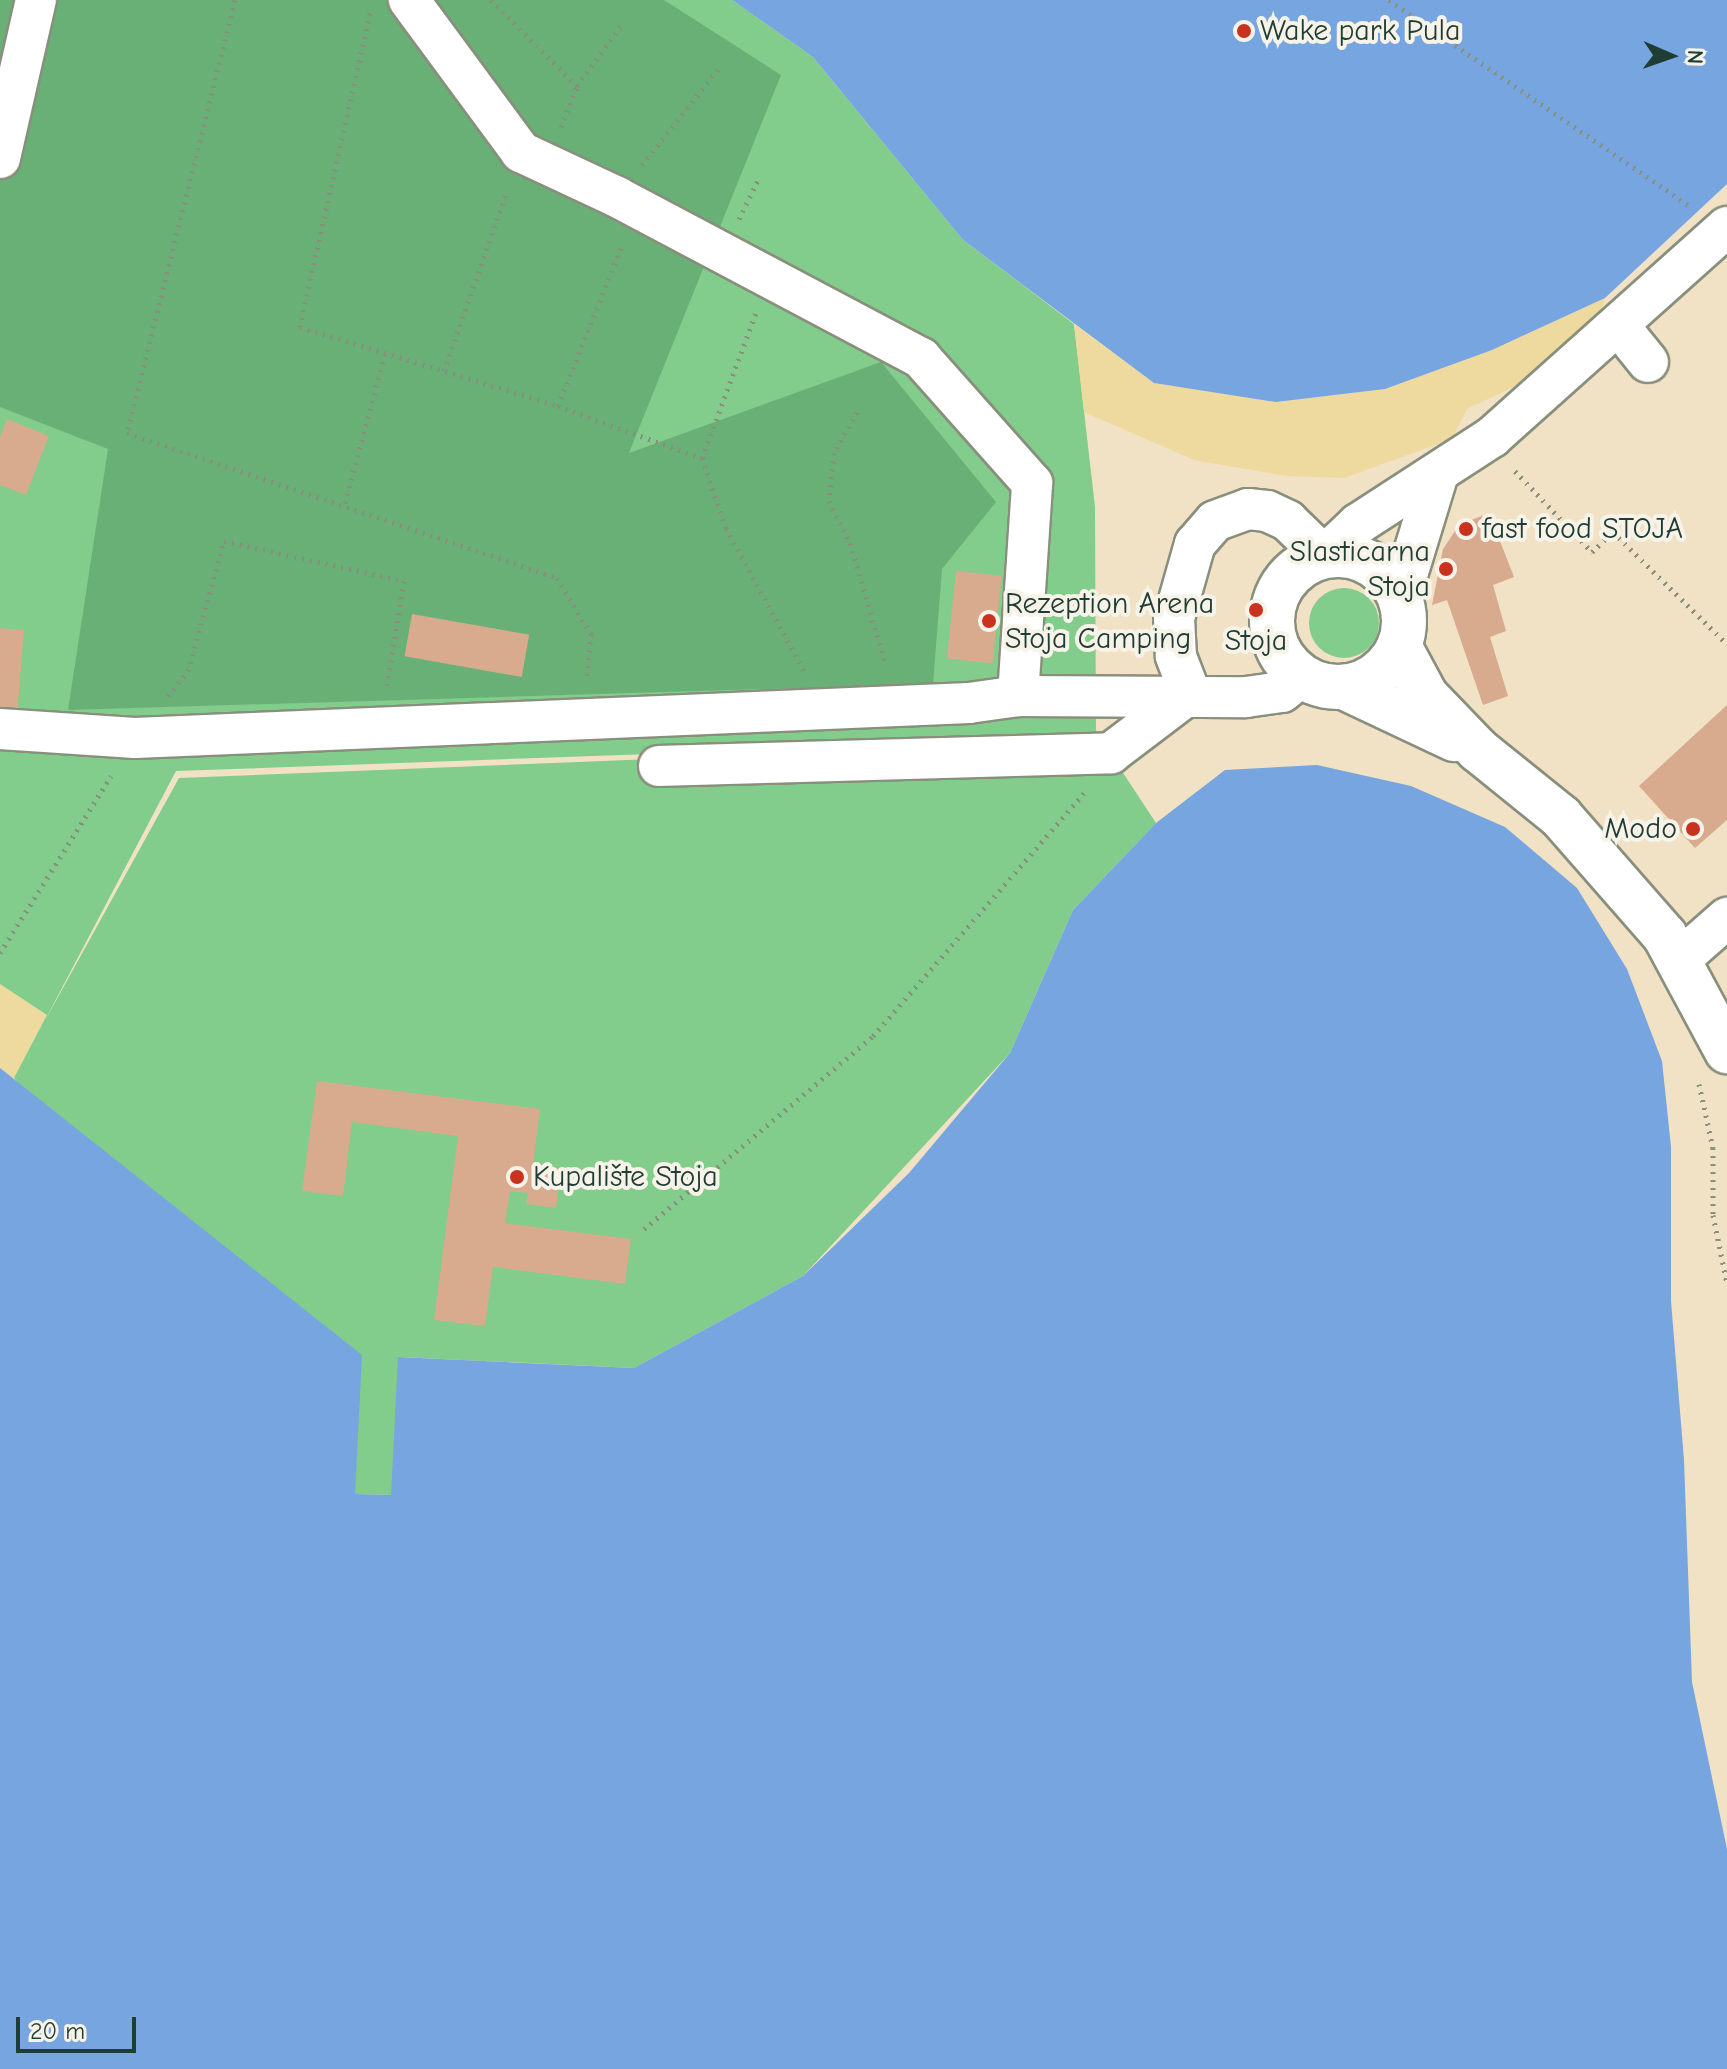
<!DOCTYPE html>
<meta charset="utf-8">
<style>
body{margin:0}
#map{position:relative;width:1727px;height:2069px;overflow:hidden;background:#f1e1c5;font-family:"Comic Neue",sans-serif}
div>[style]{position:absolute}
.green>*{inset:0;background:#82cd8b}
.round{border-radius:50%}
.forest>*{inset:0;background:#69b077}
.sand>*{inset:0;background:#eeda9e}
.water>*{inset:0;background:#76a5e0}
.building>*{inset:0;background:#d8aa8e;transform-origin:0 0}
.path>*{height:5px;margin-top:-2.5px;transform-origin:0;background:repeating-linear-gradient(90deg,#888f7c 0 2px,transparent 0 8px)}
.roads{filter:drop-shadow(2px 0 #888f7c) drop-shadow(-2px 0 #888f7c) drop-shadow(0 2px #888f7c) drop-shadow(0 -2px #888f7c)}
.minor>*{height:40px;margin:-20px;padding:0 20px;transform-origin:20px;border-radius:20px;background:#fff}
.major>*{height:44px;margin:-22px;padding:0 22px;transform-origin:22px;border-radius:22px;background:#fff}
.major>.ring{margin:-22px;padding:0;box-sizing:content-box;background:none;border:44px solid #fff;border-radius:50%}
.dots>*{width:22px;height:22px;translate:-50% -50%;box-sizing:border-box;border:4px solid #f7f3e8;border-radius:50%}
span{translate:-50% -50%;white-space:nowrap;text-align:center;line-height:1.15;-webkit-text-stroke:8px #f7f3e8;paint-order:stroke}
.poi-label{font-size:30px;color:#1f3d34}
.left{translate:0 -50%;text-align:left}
.right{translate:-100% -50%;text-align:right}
.north{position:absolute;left:1631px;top:16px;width:80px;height:80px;-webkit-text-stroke:6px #f7f3e8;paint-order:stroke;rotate:92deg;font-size:22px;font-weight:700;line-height:32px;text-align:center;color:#1f3d34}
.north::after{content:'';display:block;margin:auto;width:28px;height:36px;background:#1f3d34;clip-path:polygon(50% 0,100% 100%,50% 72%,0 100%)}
.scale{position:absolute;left:16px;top:2017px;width:120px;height:36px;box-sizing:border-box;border:4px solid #1f3d34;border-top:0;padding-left:10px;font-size:24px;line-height:28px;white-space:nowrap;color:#1f3d34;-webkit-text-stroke:6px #f7f3e8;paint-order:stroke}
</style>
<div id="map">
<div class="green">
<i style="clip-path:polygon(0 0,732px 0,813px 57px,963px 240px,1074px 324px,1095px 507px,1096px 738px,176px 771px,43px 1024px,179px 778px,1102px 741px,1156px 823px,1073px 910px,1010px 1053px,803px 1276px,634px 1368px,399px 1357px,392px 1495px,355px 1494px,14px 1078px,0 1068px)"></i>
<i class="round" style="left:1309px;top:588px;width:70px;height:70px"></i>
</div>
<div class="forest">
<i style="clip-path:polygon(0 0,664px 0,781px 75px,629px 453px,881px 362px,996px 502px,942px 569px,933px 684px,68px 710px,108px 449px,0 407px)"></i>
</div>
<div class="sand">
<i style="clip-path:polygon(1605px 298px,1596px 328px,1563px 363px,1467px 409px,1452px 439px,1344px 478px,1286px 476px,1194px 460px,1084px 412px,1074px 324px,1154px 383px,1276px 402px,1385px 389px,1492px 350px)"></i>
<i style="clip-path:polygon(0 984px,47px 1015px,14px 1078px,0 1068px)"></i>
</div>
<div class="water">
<i style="clip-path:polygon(732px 0,1727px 0,1727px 184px,1605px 298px,1492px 350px,1385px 389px,1276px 402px,1154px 383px,963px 240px,813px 57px)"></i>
<i style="clip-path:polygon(1317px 765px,1411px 786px,1505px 827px,1577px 888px,1627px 969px,1662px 1061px,1671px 1147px,1671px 1301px,1684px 1460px,1692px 1682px,1727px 1849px,1727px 2069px,0 2069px,0 1068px,362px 1355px,355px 1494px,391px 1495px,398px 1357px,634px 1368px,803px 1276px,909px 1173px,1010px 1053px,1073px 910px,1156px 823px,1225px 770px)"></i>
</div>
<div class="building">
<i style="clip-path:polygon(7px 419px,49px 436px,26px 495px,0 485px,0 437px)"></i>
<i style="clip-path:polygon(1489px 513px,1514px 577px,1493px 585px,1506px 631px,1490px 637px,1508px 696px,1483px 705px,1447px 600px,1432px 605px,1443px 549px,1459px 525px)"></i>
<i style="left:956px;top:571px;width:46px;height:88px;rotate:6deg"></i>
<i style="left:412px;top:614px;width:119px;height:43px;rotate:10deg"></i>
<i style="clip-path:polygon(0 628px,24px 630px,17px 716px,0 715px)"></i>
<i style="clip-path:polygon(1727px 705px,1727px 820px,1695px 848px,1639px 786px)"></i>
<i style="clip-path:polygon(317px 1081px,540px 1109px,533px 1165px,561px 1169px,556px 1208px,526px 1204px,528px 1193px,510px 1191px,505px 1223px,631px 1239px,625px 1284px,493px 1267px,485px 1326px,434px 1320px,458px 1136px,352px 1122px,343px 1196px,302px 1191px)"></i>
</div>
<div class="path">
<i style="left:235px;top:0;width:446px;rotate:104deg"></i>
<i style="left:127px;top:433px;width:454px;rotate:18.6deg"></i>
<i style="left:557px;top:578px;width:66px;rotate:58.7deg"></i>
<i style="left:591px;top:634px;width:44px;rotate:95.2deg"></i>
<i style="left:491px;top:0;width:122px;rotate:45deg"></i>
<i style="left:1389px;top:0;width:365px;rotate:34.4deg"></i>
<i style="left:370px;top:13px;width:322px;rotate:102.6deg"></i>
<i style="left:300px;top:327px;width:270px;rotate:17deg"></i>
<i style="left:558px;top:406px;width:153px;rotate:19.9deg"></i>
<i style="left:702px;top:458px;width:74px;rotate:71.1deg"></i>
<i style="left:726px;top:528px;width:163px;rotate:61.4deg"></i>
<i style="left:561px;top:127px;width:44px;rotate:-68.7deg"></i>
<i style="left:577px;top:86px;width:78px;rotate:-53.9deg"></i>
<i style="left:642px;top:165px;width:125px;rotate:-51.5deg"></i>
<i style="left:739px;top:219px;width:46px;rotate:-64deg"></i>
<i style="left:444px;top:371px;width:191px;rotate:-70.7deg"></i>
<i style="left:558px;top:406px;width:175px;rotate:-68.3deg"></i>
<i style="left:857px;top:412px;width:47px;rotate:119.3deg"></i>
<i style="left:834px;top:453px;width:48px;rotate:95.9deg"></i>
<i style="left:829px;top:501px;width:47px;rotate:63.4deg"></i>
<i style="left:850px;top:543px;width:128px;rotate:73.7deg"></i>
<i style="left:702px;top:458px;width:155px;rotate:-69.6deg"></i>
<i style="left:1515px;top:471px;width:112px;rotate:46.5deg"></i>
<i style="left:1592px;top:552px;width:29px;rotate:-44deg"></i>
<i style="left:1613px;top:532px;width:160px;rotate:44.5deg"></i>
<i style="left:345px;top:503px;width:153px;rotate:-74.9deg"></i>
<i style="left:168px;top:696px;width:32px;rotate:-51deg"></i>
<i style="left:188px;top:671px;width:135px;rotate:-74.5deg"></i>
<i style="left:224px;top:541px;width:184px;rotate:12.5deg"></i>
<i style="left:404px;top:581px;width:106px;rotate:99.2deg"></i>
<i style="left:0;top:953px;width:209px;rotate:-57.9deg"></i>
<i style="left:1699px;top:1084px;width:66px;rotate:77.7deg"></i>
<i style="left:1713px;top:1148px;width:67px;rotate:90deg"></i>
<i style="left:1713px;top:1215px;width:70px;rotate:78.5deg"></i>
<i style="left:644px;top:1229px;width:299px;rotate:-40.1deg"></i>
<i style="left:873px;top:1036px;width:322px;rotate:-49deg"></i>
</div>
<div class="roads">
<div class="minor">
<i style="left:0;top:158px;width:162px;rotate:-77.2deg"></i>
<i style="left:1619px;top:326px;width:46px;rotate:51.1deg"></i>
<i style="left:1400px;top:598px;width:127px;rotate:-73deg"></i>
<i style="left:1190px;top:693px;width:40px;rotate:-111deg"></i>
<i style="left:1176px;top:656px;width:38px;rotate:-93deg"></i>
<i style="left:1174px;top:618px;width:77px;rotate:-74.2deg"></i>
<i style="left:1195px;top:544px;width:30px;rotate:-49deg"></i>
<i style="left:1215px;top:521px;width:35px;rotate:-20deg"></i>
<i style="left:1248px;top:509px;width:19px;rotate:6deg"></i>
<i style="left:1267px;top:511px;width:23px;rotate:25deg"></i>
<i style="left:1288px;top:521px;width:50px;rotate:44.2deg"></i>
<i style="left:1324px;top:556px;width:47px;rotate:-43.3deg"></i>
<i style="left:1358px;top:524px;width:160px;rotate:-33deg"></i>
<i style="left:1492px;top:437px;width:315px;rotate:-41.8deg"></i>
<i style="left:1018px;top:696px;width:228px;rotate:0.3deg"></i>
<i style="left:1246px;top:697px;width:36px;rotate:-8deg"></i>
<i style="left:1282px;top:692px;width:26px;rotate:-39deg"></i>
<i style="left:0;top:729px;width:135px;rotate:3.8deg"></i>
<i style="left:135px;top:738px;width:835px;rotate:-2.4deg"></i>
<i style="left:969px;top:703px;width:49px;rotate:-8.1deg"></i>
<i style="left:1018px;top:696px;width:213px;rotate:-86.2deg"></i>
<i style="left:1032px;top:483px;width:167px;rotate:-131.6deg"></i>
<i style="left:921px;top:358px;width:344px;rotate:-152.1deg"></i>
<i style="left:617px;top:197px;width:106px;rotate:-154.9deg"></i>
<i style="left:521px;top:152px;width:189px;rotate:-126.4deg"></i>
<i style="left:659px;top:766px;width:452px;rotate:-1.6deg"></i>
<i style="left:1111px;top:753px;width:99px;rotate:-37.2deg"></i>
<i style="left:1679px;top:960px;width:64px;rotate:-41.2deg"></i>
</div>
<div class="major">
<i class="ring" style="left:1272px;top:555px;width:88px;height:88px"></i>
<i style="left:1399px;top:646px;width:57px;rotate:61.6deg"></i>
<i style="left:1426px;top:696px;width:75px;rotate:46.1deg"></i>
<i style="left:1478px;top:750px;width:107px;rotate:38.9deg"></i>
<i style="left:1561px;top:817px;width:158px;rotate:48.8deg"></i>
<i style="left:1665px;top:936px;width:131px;rotate:61.7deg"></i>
<i style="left:1344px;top:687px;width:122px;rotate:25.3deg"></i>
</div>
</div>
<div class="dots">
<i style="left:1244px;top:31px;background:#c8321e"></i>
<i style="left:1466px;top:529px;background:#c8321e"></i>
<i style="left:1446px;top:569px;background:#c8321e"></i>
<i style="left:1256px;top:610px;background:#c8321e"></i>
<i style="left:989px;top:621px;background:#c8321e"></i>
<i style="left:1693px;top:829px;background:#c8321e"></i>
<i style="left:517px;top:1177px;background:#c8321e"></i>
</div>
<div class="poi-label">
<span class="left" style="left:1260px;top:31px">Wake park Pula</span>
<span class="left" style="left:1482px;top:529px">fast food STOJA</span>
<span class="right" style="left:1430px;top:569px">Slasticarna<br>Stoja</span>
<span class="left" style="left:1005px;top:621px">Rezeption Arena<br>Stoja Camping</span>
<span style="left:1256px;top:641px">Stoja</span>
<span class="right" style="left:1677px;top:829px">Modo</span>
<span class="left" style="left:533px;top:1177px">Kupalište Stoja</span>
</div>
<div class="north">N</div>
<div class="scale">20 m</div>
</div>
